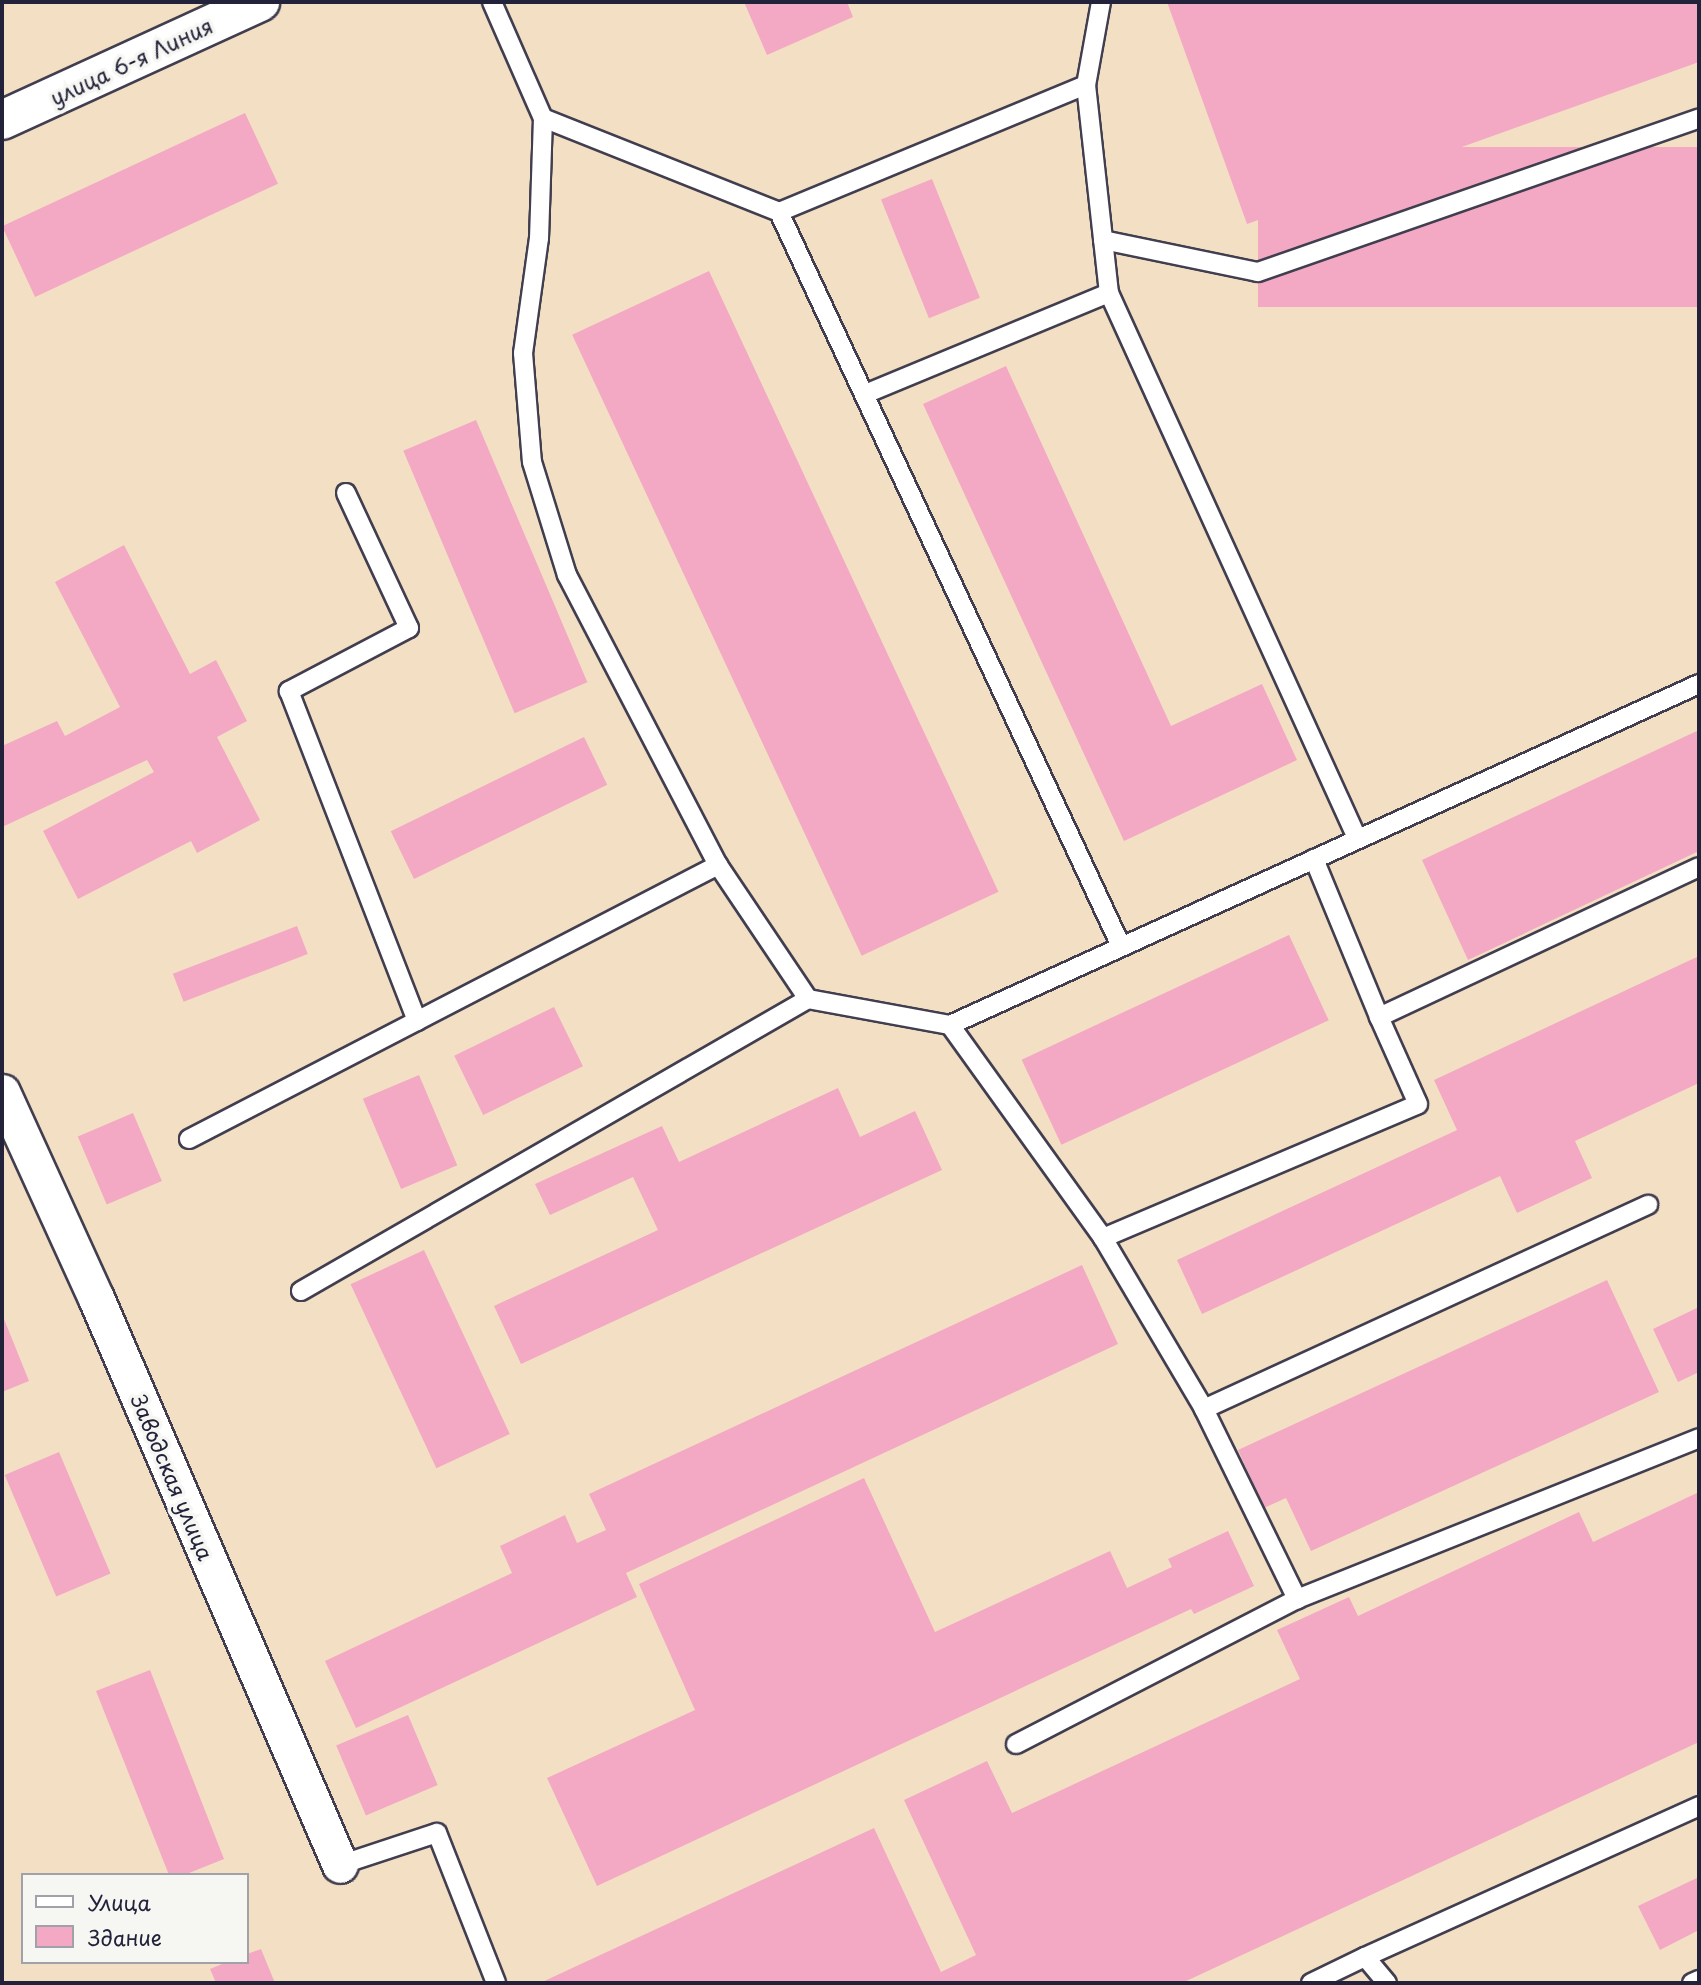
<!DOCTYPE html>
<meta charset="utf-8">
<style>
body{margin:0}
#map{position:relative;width:1701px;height:1985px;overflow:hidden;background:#f3dfc3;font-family:"Playpen Sans",sans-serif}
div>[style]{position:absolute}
.building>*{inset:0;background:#f3a9c4;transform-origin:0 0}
.roads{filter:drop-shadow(2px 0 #413e4f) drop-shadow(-2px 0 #413e4f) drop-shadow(0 2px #413e4f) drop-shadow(0 -2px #413e4f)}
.lane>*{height:18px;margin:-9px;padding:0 9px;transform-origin:9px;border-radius:9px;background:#fff}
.street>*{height:35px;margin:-17.5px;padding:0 17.5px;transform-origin:17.5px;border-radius:17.5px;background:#fff}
.secondary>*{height:38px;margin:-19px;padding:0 19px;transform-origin:19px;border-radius:19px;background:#fff}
span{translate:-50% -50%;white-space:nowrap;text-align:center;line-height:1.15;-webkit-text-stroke:7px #f6f6f2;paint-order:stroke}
.street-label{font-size:21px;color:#22223b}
.frame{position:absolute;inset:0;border:4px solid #22223b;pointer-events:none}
.legend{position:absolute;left:21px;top:1873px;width:228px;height:91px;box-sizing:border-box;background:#f6f6f2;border:2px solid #a1a1a9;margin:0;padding:9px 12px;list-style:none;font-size:21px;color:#22223b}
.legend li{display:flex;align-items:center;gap:14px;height:35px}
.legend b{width:35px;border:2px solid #a1a1a9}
</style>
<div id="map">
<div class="building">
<i style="clip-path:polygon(744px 2px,847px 2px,853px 17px,767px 55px)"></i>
<i style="clip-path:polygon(1167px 2px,1699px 2px,1699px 62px,1247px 224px)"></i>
<i style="left:245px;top:113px;width:78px;height:268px;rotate:65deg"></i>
<i style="left:1699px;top:147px;width:160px;height:441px;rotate:90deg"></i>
<i style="left:932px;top:179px;width:128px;height:55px;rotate:68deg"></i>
<i style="left:709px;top:271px;width:685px;height:151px;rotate:65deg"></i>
<i style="clip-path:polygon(1006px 366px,1171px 726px,1262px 684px,1297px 760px,1124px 841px,923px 404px)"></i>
<i style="left:476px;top:420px;width:285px;height:79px;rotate:67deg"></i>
<i style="clip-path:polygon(124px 545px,190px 674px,216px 660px,247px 721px,217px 737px,260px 820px,197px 853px,191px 841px,78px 899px,43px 831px,154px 772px,147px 760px,2px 827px,2px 746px,57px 721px,65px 736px,120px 707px,55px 582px)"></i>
<i style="clip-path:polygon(1699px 730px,1699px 851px,1468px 960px,1422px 860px)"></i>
<i style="left:584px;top:737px;width:53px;height:215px;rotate:64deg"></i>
<i style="left:297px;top:926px;width:30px;height:133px;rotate:69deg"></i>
<i style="left:1289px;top:935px;width:94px;height:295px;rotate:65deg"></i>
<i style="clip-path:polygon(1699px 956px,1699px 1083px,1575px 1141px,1592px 1178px,1517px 1213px,1500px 1176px,1202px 1314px,1177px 1260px,1457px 1130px,1434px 1080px)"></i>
<i style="left:554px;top:1007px;width:66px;height:111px;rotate:64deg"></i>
<i style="left:419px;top:1075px;width:98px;height:61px;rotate:67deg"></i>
<i style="clip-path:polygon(838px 1088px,860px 1137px,915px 1111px,942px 1170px,521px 1364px,494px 1306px,658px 1230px,633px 1177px,550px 1215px,535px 1184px,662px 1126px,679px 1162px)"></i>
<i style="left:133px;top:1113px;width:74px;height:60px;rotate:67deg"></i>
<i style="left:424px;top:1250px;width:203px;height:81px;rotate:65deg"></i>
<i style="clip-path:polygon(1082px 1265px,1118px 1344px,626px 1573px,637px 1597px,356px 1728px,325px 1661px,512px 1573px,500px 1546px,565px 1515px,577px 1543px,606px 1530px,589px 1494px)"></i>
<i style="clip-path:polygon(1607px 1280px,1659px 1392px,1311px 1551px,1286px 1498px,1264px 1508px,1238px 1450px)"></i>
<i style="clip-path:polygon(1699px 1307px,1699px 1372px,1678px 1382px,1653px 1329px)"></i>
<i style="clip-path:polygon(2px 1314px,29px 1381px,2px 1392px)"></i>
<i style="left:59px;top:1452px;width:132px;height:59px;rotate:67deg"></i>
<i style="clip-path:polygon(864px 1478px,935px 1632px,1110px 1551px,1127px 1588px,1172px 1567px,1168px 1559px,1228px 1531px,1254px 1586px,1194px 1614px,1191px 1609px,597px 1886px,547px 1778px,695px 1710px,639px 1584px)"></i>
<i style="clip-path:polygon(1699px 1492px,1699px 1742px,1182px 1983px,540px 1983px,874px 1828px,941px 1972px,976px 1955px,904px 1800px,987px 1761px,1012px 1813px,1300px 1679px,1277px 1630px,1349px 1597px,1358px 1616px,1579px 1512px,1593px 1542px)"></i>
<i style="clip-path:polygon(150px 1670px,224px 1859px,184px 1875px,169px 1875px,96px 1691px)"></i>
<i style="left:408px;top:1715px;width:76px;height:78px;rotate:67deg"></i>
<i style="clip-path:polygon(1699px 1877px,1699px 1930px,1660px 1950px,1638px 1906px)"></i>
<i style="clip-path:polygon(261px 1949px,275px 1983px,216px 1983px,210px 1969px,227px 1962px,247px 1962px,247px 1954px)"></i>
</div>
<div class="roads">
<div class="lane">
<i style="left:492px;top:2px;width:127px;rotate:66.3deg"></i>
<i style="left:543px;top:118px;width:254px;rotate:21.7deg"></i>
<i style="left:779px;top:212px;width:810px;rotate:65.02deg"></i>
<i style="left:1101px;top:2px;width:84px;rotate:100.2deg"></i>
<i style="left:1086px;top:85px;width:209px;rotate:83.7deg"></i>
<i style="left:1109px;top:293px;width:599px;rotate:65.53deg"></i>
<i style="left:543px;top:118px;width:120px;rotate:91.9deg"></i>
<i style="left:539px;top:238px;width:116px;rotate:97.9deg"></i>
<i style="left:523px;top:353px;width:109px;rotate:85.3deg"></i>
<i style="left:532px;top:462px;width:118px;rotate:72.8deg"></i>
<i style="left:567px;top:575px;width:327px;rotate:62.5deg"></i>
<i style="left:718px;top:865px;width:161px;rotate:56.1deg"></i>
<i style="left:779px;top:212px;width:332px;rotate:-22.5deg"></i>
<i style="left:1103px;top:240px;width:158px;rotate:11.7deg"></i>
<i style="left:1258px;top:272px;width:467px;rotate:-19.2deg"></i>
<i style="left:865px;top:394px;width:264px;rotate:-22.5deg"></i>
<i style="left:346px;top:493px;width:149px;rotate:65deg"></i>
<i style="left:409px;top:628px;width:136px;rotate:152.3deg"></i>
<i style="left:289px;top:691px;width:354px;rotate:68.8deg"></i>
<i style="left:1314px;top:859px;width:171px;rotate:67.6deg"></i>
<i style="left:950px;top:1025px;width:262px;rotate:54.3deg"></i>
<i style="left:1103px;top:1238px;width:199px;rotate:59.4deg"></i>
<i style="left:1204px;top:1409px;width:212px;rotate:63.9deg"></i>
<i style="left:189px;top:1139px;width:596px;rotate:-27.38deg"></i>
<i style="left:1103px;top:1238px;width:342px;rotate:-23deg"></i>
<i style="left:1418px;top:1104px;width:95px;rotate:-114.1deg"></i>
<i style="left:1379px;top:1017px;width:353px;rotate:-25.1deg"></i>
<i style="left:301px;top:1291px;width:585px;rotate:-29.94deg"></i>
<i style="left:808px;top:999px;width:144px;rotate:10.4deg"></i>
<i style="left:950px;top:1025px;width:823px;rotate:-24.48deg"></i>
<i style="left:1204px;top:1409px;width:489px;rotate:-24.7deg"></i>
<i style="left:1016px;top:1744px;width:316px;rotate:-27.3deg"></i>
<i style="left:1297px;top:1599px;width:433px;rotate:-21.8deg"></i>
<i style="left:340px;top:1865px;width:102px;rotate:-18.3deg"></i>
<i style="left:437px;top:1833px;width:161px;rotate:68.5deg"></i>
<i style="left:1311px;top:1983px;width:60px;rotate:-25.7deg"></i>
<i style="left:1387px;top:1983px;width:34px;rotate:-130deg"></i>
<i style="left:1365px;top:1957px;width:367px;rotate:-24.3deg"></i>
<i style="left:1692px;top:1983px;width:8px;rotate:-23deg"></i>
</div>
<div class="street">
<i style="left:2px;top:1092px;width:226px;rotate:65.5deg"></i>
<i style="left:96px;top:1298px;width:617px;rotate:66.72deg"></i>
</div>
<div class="secondary">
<i style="left:2px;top:120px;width:284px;rotate:-24.6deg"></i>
</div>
</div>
<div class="street-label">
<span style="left:131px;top:61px;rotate:-25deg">улица 6-я Линия</span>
<span style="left:173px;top:1477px;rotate:67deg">Заводская улица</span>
</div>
<div class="frame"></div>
<ul class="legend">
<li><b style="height:9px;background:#fff"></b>Улица</li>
<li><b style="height:19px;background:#f3a9c4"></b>Здание</li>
</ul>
</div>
